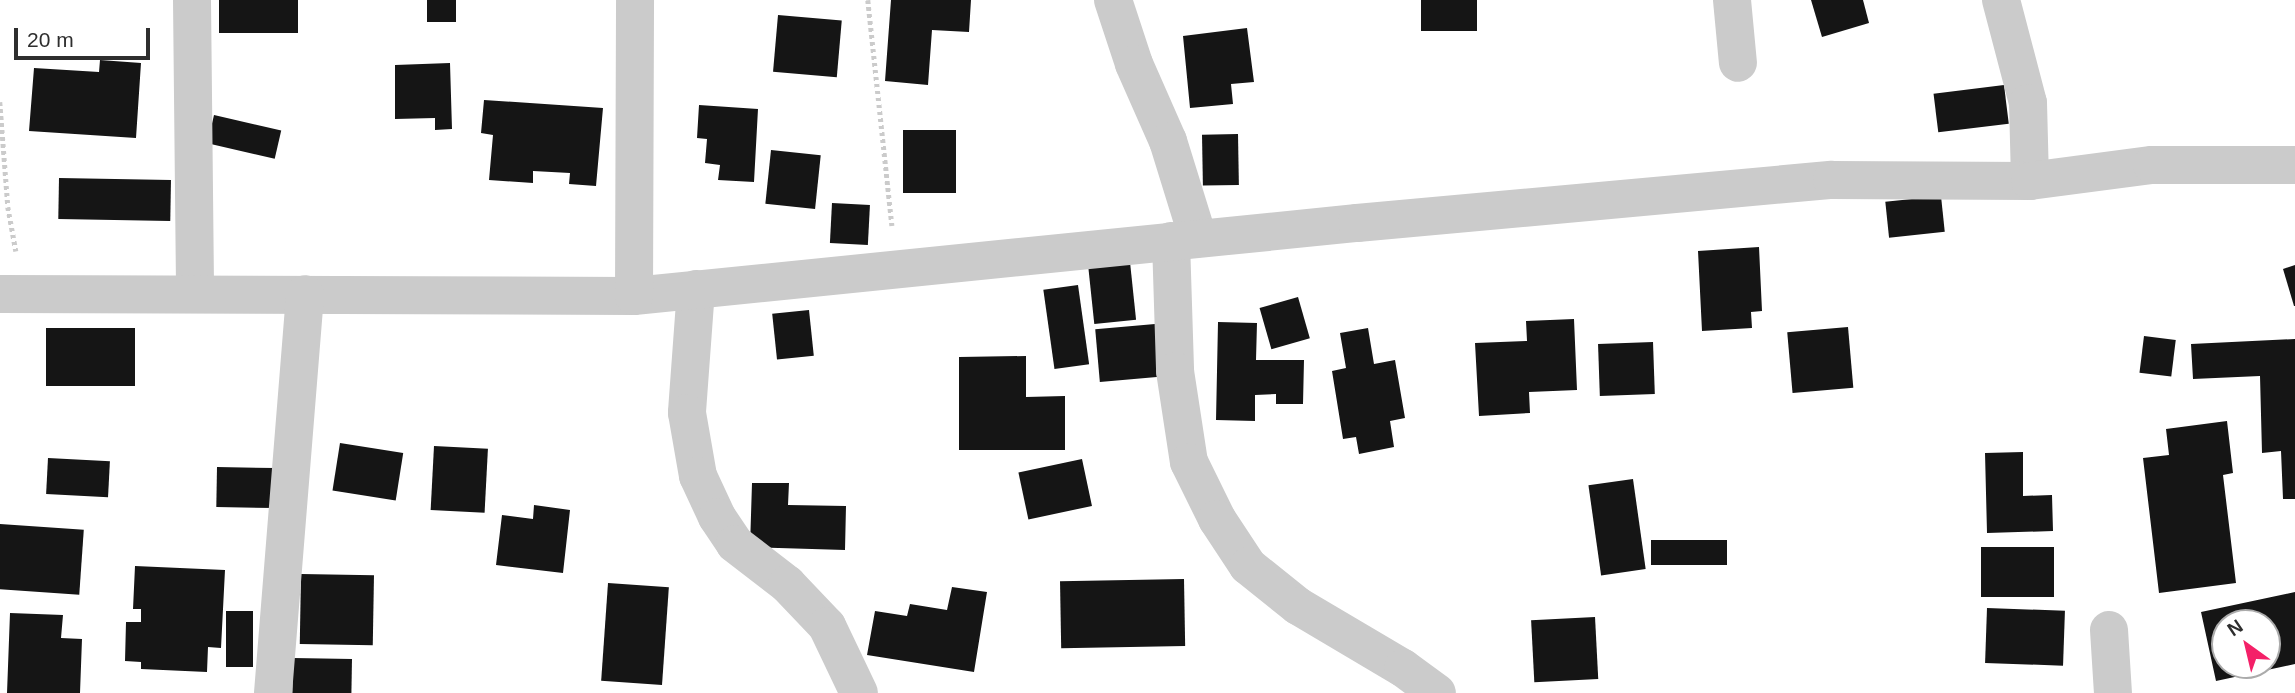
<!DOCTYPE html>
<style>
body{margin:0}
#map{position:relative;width:2295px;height:693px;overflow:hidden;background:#fff;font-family:Arial,sans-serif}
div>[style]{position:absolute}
.building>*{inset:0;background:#151515;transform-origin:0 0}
.path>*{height:4.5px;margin-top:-2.25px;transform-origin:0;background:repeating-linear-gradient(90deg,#cbcbcb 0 3.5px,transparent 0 7px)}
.minor>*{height:38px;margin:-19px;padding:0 19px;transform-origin:19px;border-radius:19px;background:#cbcbcb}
span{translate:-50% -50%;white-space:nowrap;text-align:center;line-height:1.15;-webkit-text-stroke:7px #fff;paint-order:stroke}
.north{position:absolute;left:2211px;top:609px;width:70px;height:70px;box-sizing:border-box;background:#fff;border:2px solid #ababab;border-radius:50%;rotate:326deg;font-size:19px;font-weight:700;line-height:28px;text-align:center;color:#2e2e2e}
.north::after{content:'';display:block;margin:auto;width:24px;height:32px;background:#f42068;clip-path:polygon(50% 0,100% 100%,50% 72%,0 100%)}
.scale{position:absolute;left:14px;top:28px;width:136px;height:32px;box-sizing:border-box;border:4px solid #2e2e2e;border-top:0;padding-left:9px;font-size:21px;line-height:24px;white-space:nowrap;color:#2e2e2e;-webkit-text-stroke:5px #fff;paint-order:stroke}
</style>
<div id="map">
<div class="building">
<i style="left:219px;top:0;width:79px;height:33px"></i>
<i style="left:427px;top:0;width:29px;height:22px"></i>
<i style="clip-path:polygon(891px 0,971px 0,969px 32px,932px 30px,928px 85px,885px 81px)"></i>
<i style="left:1421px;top:0;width:56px;height:31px"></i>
<i style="clip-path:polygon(1811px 0,1863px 0,1869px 23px,1822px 37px)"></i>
<i style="left:778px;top:15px;width:64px;height:57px;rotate:5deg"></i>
<i style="clip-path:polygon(1247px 28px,1254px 82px,1231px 84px,1233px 104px,1190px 108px,1183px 36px)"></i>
<i style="clip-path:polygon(100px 60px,141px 63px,136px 138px,29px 131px,34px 68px,99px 72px)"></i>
<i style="clip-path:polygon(450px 63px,452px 129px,435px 130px,435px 118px,395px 119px,395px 65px)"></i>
<i style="left:2004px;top:85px;width:39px;height:71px;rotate:83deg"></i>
<i style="clip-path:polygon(484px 100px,603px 108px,596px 186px,569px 184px,570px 173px,533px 171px,533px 183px,489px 180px,493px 135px,481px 133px)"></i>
<i style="clip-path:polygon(699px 105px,758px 109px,754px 182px,718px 180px,720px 165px,705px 163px,707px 139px,697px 138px)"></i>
<i style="left:214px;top:115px;width:69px;height:29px;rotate:13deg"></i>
<i style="left:956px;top:130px;width:63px;height:53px;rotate:90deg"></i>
<i style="left:1238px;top:134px;width:51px;height:36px;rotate:89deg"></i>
<i style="left:771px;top:150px;width:50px;height:54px;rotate:6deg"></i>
<i style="left:59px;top:178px;width:112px;height:41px;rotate:1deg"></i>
<i style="left:1941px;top:196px;width:36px;height:56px;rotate:84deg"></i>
<i style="left:832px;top:203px;width:38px;height:40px;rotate:3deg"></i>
<i style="clip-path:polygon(1759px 247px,1762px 311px,1751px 312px,1752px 328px,1702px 331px,1698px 251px)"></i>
<i style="left:1130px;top:262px;width:58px;height:42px;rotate:84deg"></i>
<i style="clip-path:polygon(2295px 265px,2295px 306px,2294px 306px,2283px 269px)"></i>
<i style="left:1078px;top:285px;width:80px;height:35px;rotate:82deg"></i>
<i style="left:1298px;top:297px;width:43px;height:40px;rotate:74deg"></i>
<i style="left:809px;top:310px;width:46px;height:37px;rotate:84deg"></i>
<i style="clip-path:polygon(1574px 319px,1577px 390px,1529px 392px,1530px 413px,1479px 416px,1475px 343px,1527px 341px,1526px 321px)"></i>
<i style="clip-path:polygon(1218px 322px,1257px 323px,1256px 360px,1304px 360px,1303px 404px,1276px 404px,1276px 394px,1255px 395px,1255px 421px,1216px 420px)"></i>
<i style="left:1155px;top:324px;width:53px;height:60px;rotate:85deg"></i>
<i style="left:1848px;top:327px;width:61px;height:61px;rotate:85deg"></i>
<i style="left:135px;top:328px;width:58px;height:89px;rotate:90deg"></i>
<i style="clip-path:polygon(1368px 328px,1374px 364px,1395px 360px,1405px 418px,1390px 421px,1394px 447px,1359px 454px,1356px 437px,1343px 439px,1332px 371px,1346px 368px,1340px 333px)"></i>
<i style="left:2144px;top:336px;width:32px;height:37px;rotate:7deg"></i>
<i style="clip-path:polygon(2295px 339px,2295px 499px,2283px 499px,2281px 451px,2262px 453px,2260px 376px,2193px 379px,2191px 344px)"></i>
<i style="left:1653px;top:342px;width:52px;height:55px;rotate:88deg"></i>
<i style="clip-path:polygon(1026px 356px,1026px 397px,1065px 396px,1065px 450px,959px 450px,959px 357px)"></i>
<i style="clip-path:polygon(2227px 421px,2233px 473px,2223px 475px,2236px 583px,2159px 593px,2143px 458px,2169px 455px,2166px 429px)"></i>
<i style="left:340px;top:443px;width:64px;height:48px;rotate:9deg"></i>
<i style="left:434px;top:446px;width:54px;height:64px;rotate:3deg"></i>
<i style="clip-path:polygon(2023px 452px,2023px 496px,2052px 495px,2053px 531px,1987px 533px,1985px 453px)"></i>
<i style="left:48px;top:458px;width:62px;height:36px;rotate:3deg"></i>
<i style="left:1082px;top:459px;width:48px;height:65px;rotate:78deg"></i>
<i style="left:217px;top:467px;width:58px;height:40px;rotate:1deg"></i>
<i style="left:1633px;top:479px;width:91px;height:45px;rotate:82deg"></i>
<i style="clip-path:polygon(752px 483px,789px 483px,788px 505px,846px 506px,845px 550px,750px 547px)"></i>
<i style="clip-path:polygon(534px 505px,570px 510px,563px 573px,496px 565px,502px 515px,533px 519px)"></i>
<i style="left:0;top:524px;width:84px;height:65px;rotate:4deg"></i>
<i style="left:1727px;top:540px;width:25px;height:76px;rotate:90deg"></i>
<i style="left:2054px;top:547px;width:50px;height:73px;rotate:90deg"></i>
<i style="clip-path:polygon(135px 566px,225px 570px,221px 648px,208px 647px,207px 672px,141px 669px,141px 662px,125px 661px,126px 622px,141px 622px,141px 609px,133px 609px)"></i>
<i style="left:301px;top:574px;width:73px;height:70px;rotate:1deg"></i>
<i style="left:1184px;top:579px;width:67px;height:124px;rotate:89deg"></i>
<i style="left:608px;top:583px;width:61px;height:98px;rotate:4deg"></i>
<i style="clip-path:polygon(952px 587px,987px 592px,974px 672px,867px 655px,875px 611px,907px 616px,910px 604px,947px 610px)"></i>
<i style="clip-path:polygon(evenodd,2295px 592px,2295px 664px,2216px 681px,2201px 612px,2295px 592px,2225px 623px,2267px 623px,2267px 665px,2225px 665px,2225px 623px)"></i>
<i style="left:1987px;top:608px;width:78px;height:55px;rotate:2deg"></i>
<i style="left:226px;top:611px;width:27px;height:56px"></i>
<i style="clip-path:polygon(10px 613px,63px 615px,61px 638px,82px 639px,80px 693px,7px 693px)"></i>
<i style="left:1595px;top:617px;width:62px;height:64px;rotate:87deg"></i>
<i style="left:293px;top:658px;width:59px;height:35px;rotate:1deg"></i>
</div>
<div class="path">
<i style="left:868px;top:0;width:227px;rotate:83.9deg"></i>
<i style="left:0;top:102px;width:105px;rotate:85.6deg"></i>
<i style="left:8px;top:207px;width:45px;rotate:79.7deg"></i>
</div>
<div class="minor">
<i style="left:192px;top:0;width:293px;rotate:89.4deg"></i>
<i style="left:1113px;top:0;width:67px;rotate:71.8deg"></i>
<i style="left:1134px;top:64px;width:84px;rotate:66.2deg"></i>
<i style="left:1168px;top:141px;width:102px;rotate:72.8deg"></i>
<i style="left:1732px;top:0;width:63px;rotate:84.6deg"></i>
<i style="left:2001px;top:0;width:106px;rotate:75.3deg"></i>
<i style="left:2028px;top:103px;width:78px;rotate:88.5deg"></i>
<i style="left:1171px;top:241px;width:130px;rotate:88.2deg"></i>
<i style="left:1175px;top:371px;width:92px;rotate:81.3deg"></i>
<i style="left:1189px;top:462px;width:64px;rotate:63.8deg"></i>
<i style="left:1217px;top:519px;width:56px;rotate:56.6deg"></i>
<i style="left:1248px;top:566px;width:64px;rotate:38.7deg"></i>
<i style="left:1298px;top:606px;width:122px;rotate:30.6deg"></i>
<i style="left:1403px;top:668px;width:42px;rotate:36.3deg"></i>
<i style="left:696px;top:289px;width:124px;rotate:94.2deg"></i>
<i style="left:687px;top:413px;width:64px;rotate:80.1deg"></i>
<i style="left:698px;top:476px;width:45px;rotate:65.1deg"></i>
<i style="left:717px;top:517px;width:32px;rotate:56deg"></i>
<i style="left:735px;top:544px;width:66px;rotate:37.6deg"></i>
<i style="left:787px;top:584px;width:58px;rotate:46.4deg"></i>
<i style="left:827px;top:626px;width:74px;rotate:64.5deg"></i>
<i style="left:0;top:294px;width:634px;rotate:0.18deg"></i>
<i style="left:634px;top:296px;width:727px;rotate:-5.77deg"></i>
<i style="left:1357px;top:223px;width:477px;rotate:-5.2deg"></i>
<i style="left:1832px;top:180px;width:198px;rotate:0.3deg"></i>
<i style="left:2030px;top:181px;width:123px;rotate:-7.5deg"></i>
<i style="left:2152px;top:165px;width:143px"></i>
<i style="left:634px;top:296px;width:296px;rotate:-89.8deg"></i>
<i style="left:2109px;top:630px;width:63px;rotate:86.4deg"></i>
<i style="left:273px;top:693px;width:400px;rotate:-85.4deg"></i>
</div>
<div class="north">N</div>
<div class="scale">20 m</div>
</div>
